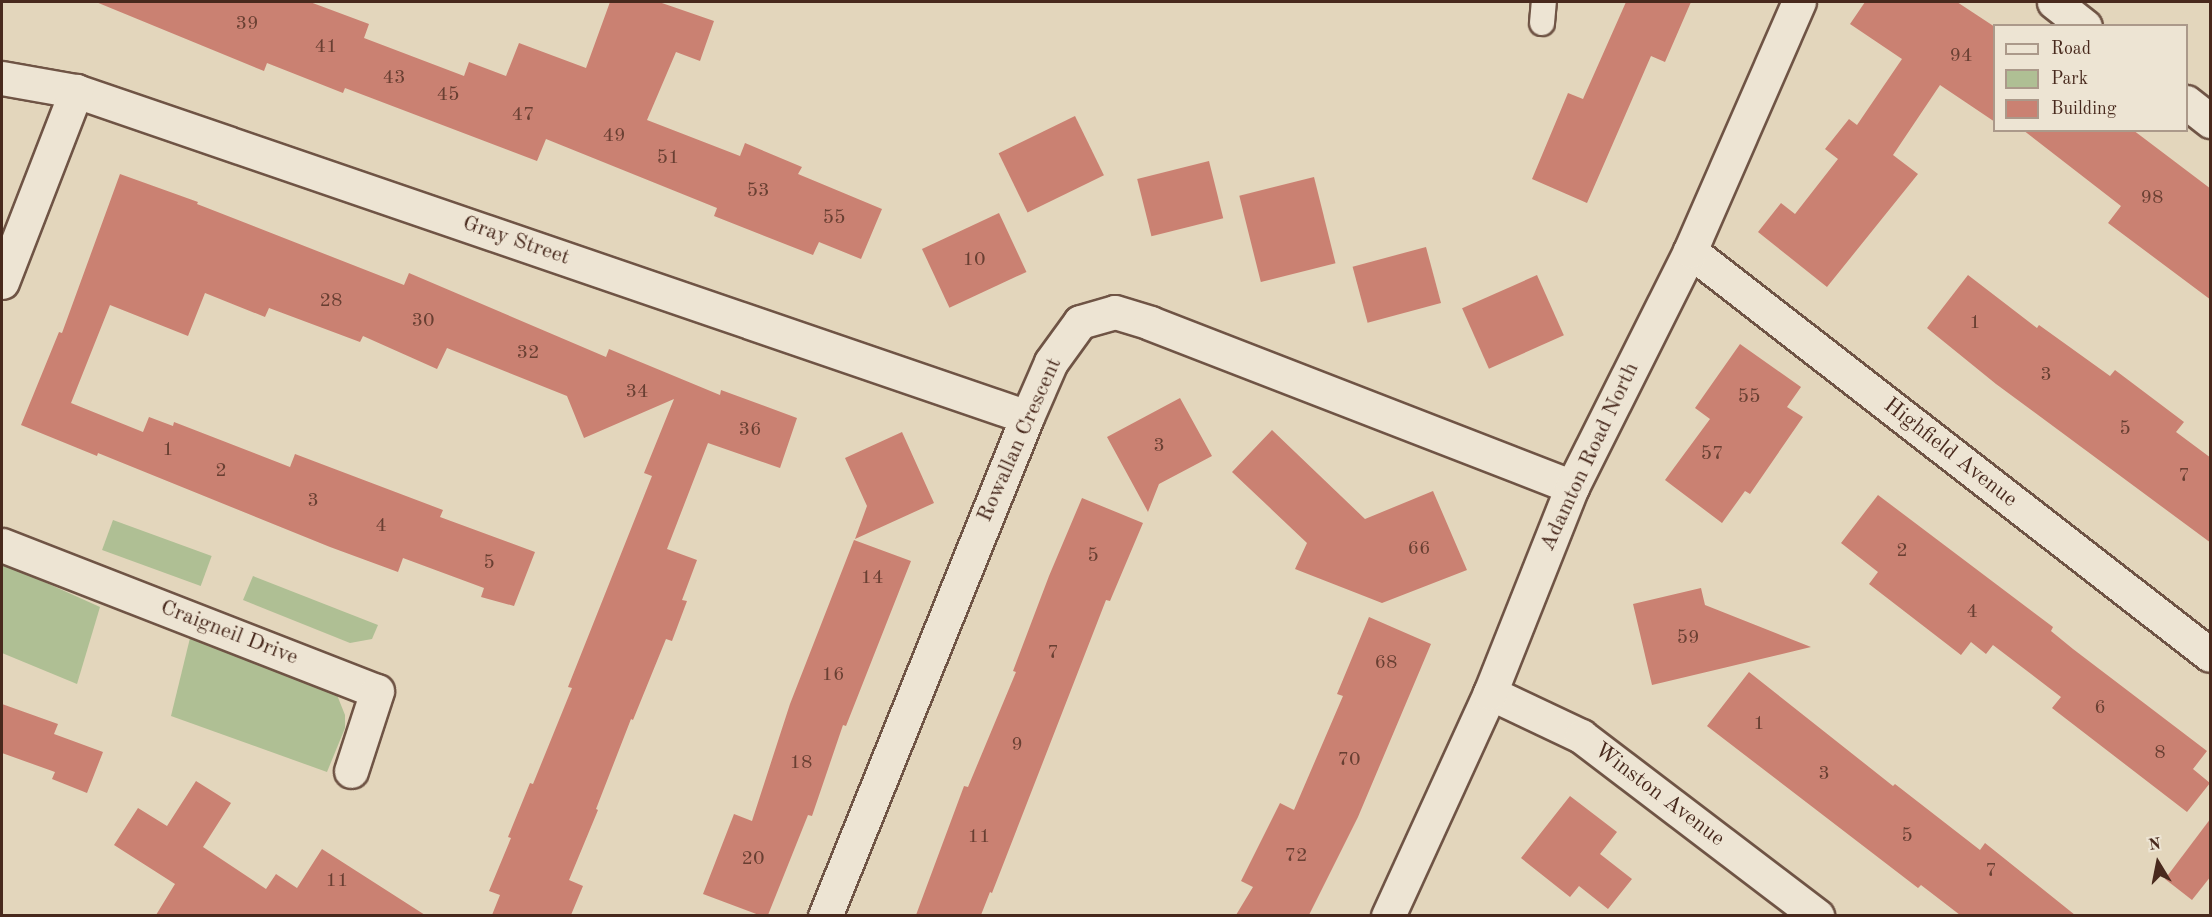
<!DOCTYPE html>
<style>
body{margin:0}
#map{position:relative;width:2212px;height:917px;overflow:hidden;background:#e3d6bc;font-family:"Old Standard TT",serif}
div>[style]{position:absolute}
.green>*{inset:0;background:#afbf94;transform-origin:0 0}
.building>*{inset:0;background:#ca8172;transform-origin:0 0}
.roads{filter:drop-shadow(2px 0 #6f5445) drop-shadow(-2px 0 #6f5445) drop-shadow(0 2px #6f5445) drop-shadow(0 -2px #6f5445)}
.lane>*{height:24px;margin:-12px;padding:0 12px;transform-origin:12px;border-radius:12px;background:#ede4d3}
.street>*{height:33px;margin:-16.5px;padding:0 16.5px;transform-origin:16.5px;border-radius:16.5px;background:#ede4d3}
.secondary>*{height:33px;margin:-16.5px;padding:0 16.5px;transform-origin:16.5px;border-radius:16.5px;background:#ede4d3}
span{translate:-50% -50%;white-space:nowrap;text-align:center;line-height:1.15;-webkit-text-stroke:5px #ede4d3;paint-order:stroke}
.number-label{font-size:20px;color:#683f32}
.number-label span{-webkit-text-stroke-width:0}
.street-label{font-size:22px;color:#48291d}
.frame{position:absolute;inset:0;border:3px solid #48291d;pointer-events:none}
.legend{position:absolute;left:1993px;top:24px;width:195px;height:108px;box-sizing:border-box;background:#ede4d3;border:2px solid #ab998a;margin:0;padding:8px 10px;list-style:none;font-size:18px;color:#48291d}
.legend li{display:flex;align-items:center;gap:12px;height:30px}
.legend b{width:30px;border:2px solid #ab998a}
.north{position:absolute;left:2128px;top:833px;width:60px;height:60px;-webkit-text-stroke:4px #ede4d3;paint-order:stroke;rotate:350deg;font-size:16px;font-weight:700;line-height:24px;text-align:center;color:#48291d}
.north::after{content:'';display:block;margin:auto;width:21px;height:27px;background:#48291d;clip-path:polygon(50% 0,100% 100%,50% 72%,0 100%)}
</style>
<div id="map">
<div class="green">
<i style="left:113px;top:520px;width:105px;height:32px;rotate:20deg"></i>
<i style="clip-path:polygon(2px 563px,100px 607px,77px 684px,2px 653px)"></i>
<i style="clip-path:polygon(253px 576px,378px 625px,372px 639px,350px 643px,243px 600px)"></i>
<i style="clip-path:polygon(190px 638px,335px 690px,345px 715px,345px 728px,327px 772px,171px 716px)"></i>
</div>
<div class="building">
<i style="clip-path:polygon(96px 2px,310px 2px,369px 24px,364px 38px,464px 76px,469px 62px,506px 76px,519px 43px,586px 68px,610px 2px,659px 2px,714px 21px,700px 61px,676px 52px,647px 120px,740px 156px,745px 143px,802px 167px,798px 174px,882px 209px,861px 259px,819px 242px,813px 255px,714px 216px,717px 208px,546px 139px,537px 161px,345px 88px,343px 93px,267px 63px,264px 71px)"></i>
<i style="clip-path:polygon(1626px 2px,1691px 2px,1665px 62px,1651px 56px,1587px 203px,1532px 179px,1568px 93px,1583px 99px)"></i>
<i style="clip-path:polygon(1865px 2px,1957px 2px,1995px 27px,1995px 122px,1940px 85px,1893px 155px,1918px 174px,1827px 287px,1758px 232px,1781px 203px,1795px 214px,1838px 159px,1825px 149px,1849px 119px,1857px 125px,1902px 59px,1850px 24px)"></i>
<i style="left:1075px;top:116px;width:66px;height:85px;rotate:64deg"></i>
<i style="clip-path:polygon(2023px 130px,2133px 130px,2211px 189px,2211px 300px,2108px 223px,2121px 206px)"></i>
<i style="left:1209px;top:161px;width:59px;height:74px;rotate:76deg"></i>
<i style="clip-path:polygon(120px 174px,198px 202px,197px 204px,404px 285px,409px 273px,606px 357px,609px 349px,720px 395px,721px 390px,797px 418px,780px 468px,708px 443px,667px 549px,697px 560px,682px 600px,687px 601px,672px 641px,666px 639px,633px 720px,631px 719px,596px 809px,598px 810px,569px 880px,583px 886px,571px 915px,492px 915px,500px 895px,489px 891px,511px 838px,508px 837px,530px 783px,533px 784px,572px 688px,568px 687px,652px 476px,644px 473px,674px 399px,584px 438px,567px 396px,447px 348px,437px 369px,363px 336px,360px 342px,269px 308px,265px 317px,205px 293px,188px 336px,110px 305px,71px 403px,143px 432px,149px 417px,173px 426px,174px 422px,290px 467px,295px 454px,443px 510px,440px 517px,535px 552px,514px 606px,481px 597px,484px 588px,403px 558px,398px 572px,330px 547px,98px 453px,97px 456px,21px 425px,59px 332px,62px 333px)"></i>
<i style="left:1314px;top:177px;width:89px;height:77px;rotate:76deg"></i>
<i style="left:999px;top:213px;width:65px;height:85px;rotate:65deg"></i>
<i style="left:1426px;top:247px;width:58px;height:76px;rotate:75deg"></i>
<i style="left:1537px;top:275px;width:66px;height:82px;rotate:66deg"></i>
<i style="clip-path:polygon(1968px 275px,2037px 328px,2039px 325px,2110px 376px,2115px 370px,2184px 422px,2176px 432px,2211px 458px,2211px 543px,1996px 384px,1927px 328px)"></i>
<i style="clip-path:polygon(1740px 344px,1801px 387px,1787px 407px,1803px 417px,1750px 494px,1745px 491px,1722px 523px,1665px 480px,1710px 419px,1695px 408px)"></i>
<i style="clip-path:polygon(1180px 398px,1212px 456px,1159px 484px,1148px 512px,1107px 437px)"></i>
<i style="clip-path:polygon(1272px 430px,1365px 519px,1433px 491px,1467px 570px,1382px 603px,1295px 569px,1307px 543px,1232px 472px)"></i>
<i style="clip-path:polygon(902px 432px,934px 503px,855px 539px,867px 506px,845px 458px)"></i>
<i style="clip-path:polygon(1878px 495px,2053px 627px,2051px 631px,2073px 649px,2207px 751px,2193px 769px,2210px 783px,2187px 812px,2052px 708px,2061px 697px,1993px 645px,1986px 654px,1971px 642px,1961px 655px,1869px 584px,1878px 572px,1841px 543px)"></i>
<i style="clip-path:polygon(1082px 498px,1143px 523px,1110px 601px,1106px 600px,992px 893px,990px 892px,981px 915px,916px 915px,964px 786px,968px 787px,1016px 672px,1013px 671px,1049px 576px)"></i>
<i style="clip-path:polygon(854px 540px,911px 561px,846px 726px,843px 725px,812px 816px,808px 815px,768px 915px,759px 915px,703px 894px,734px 814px,752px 821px,790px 704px)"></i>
<i style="clip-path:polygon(1701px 588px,1705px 605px,1811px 647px,1652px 685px,1633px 604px)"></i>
<i style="clip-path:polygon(1369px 617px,1431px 644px,1358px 817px,1309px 915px,1236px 915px,1253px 887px,1241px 881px,1280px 803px,1294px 810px,1343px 696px,1337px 694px)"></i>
<i style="clip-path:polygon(1749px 672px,1893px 786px,1895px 784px,1980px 850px,1985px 843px,2075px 915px,1960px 915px,1921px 885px,1918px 888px,1707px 726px)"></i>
<i style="clip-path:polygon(2px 704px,58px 724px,54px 734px,103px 752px,87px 793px,52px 779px,55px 772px,2px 753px)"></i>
<i style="clip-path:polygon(196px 781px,231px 803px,203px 847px,266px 889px,276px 874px,297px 888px,322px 849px,425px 915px,156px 915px,175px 884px,114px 845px,138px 808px,167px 826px)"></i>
<i style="clip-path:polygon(1570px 796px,1617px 832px,1600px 854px,1632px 879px,1608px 909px,1579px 886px,1570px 897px,1521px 858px)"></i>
<i style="clip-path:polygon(2211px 818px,2211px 876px,2192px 900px,2165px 879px)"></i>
</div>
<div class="roads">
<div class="lane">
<i style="left:1542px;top:23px;width:21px;rotate:-85deg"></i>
</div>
<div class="street">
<i style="left:2px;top:78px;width:75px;rotate:10deg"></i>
<i style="left:76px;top:91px;width:1005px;rotate:18.92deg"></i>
<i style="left:1690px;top:251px;width:658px;rotate:37.84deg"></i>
<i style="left:2px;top:282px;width:205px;rotate:-68.8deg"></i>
<i style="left:2px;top:545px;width:402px;rotate:21.3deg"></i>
<i style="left:377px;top:691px;width:84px;rotate:108deg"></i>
<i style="left:1490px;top:693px;width:101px;rotate:25.3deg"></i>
<i style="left:1581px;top:736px;width:297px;rotate:37.3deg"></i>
<i style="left:825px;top:916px;width:538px;rotate:-67.96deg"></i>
<i style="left:1027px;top:417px;width:60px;rotate:-66.4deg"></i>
<i style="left:1051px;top:362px;width:49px;rotate:-54.1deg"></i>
<i style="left:1080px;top:322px;width:36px;rotate:-16deg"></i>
<i style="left:1115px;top:312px;width:37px;rotate:17deg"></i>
<i style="left:1150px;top:323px;width:453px;rotate:21.2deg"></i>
</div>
<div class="secondary">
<i style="left:2054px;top:2px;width:39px;rotate:38deg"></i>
<i style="left:2186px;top:102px;width:31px;rotate:38deg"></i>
<i style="left:1388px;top:916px;width:245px;rotate:-65.4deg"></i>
<i style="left:1490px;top:693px;width:222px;rotate:-68.3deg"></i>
<i style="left:1572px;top:487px;width:264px;rotate:-63.4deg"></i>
<i style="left:1690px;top:251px;width:272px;rotate:-66.4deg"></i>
</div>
</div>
<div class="number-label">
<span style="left:247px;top:24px">39</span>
<span style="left:326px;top:47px">41</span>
<span style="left:1961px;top:56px">94</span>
<span style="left:394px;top:78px">43</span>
<span style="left:448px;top:95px">45</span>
<span style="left:523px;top:115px">47</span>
<span style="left:614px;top:136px">49</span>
<span style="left:668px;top:158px">51</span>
<span style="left:758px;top:191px">53</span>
<span style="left:2152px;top:198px">98</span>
<span style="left:834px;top:218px">55</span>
<span style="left:974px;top:260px">10</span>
<span style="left:331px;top:301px">28</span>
<span style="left:423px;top:321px">30</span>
<span style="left:1975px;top:323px">1</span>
<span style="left:528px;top:353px">32</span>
<span style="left:2046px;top:375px">3</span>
<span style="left:637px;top:392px">34</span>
<span style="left:1749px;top:397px">55</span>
<span style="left:2125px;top:429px">5</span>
<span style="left:750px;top:430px">36</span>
<span style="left:1159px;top:446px">3</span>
<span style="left:168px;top:450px">1</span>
<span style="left:1712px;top:454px">57</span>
<span style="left:221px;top:471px">2</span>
<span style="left:2184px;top:476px">7</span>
<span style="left:313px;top:501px">3</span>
<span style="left:381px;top:526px">4</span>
<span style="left:1419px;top:549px">66</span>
<span style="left:1902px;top:551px">2</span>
<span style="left:1093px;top:556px">5</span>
<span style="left:489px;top:563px">5</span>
<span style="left:872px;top:578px">14</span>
<span style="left:1972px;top:612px">4</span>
<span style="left:1688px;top:638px">59</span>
<span style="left:1053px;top:653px">7</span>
<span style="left:1386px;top:663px">68</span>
<span style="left:833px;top:675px">16</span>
<span style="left:2100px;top:708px">6</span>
<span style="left:1759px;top:724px">1</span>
<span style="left:1017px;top:745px">9</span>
<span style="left:2160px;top:753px">8</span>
<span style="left:1349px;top:760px">70</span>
<span style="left:801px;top:763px">18</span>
<span style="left:1824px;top:774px">3</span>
<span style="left:1907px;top:836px">5</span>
<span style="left:979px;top:837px">11</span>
<span style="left:1296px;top:856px">72</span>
<span style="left:753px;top:859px">20</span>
<span style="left:1991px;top:871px">7</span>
<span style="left:337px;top:881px">11</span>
</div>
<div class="street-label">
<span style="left:516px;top:241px;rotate:19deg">Gray Street</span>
<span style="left:1020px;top:440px;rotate:-66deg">Rowallan Crescent</span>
<span style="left:1950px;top:453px;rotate:38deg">Highfield Avenue</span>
<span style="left:1590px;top:457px;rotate:-65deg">Adamton Road North</span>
<span style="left:229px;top:633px;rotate:21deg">Craigneil Drive</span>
<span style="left:1659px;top:795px;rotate:37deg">Winston Avenue</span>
</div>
<div class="frame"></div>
<ul class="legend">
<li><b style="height:8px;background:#ede4d3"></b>Road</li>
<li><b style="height:16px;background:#afbf94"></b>Park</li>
<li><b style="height:16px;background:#ca8172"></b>Building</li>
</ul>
<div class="north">N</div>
</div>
